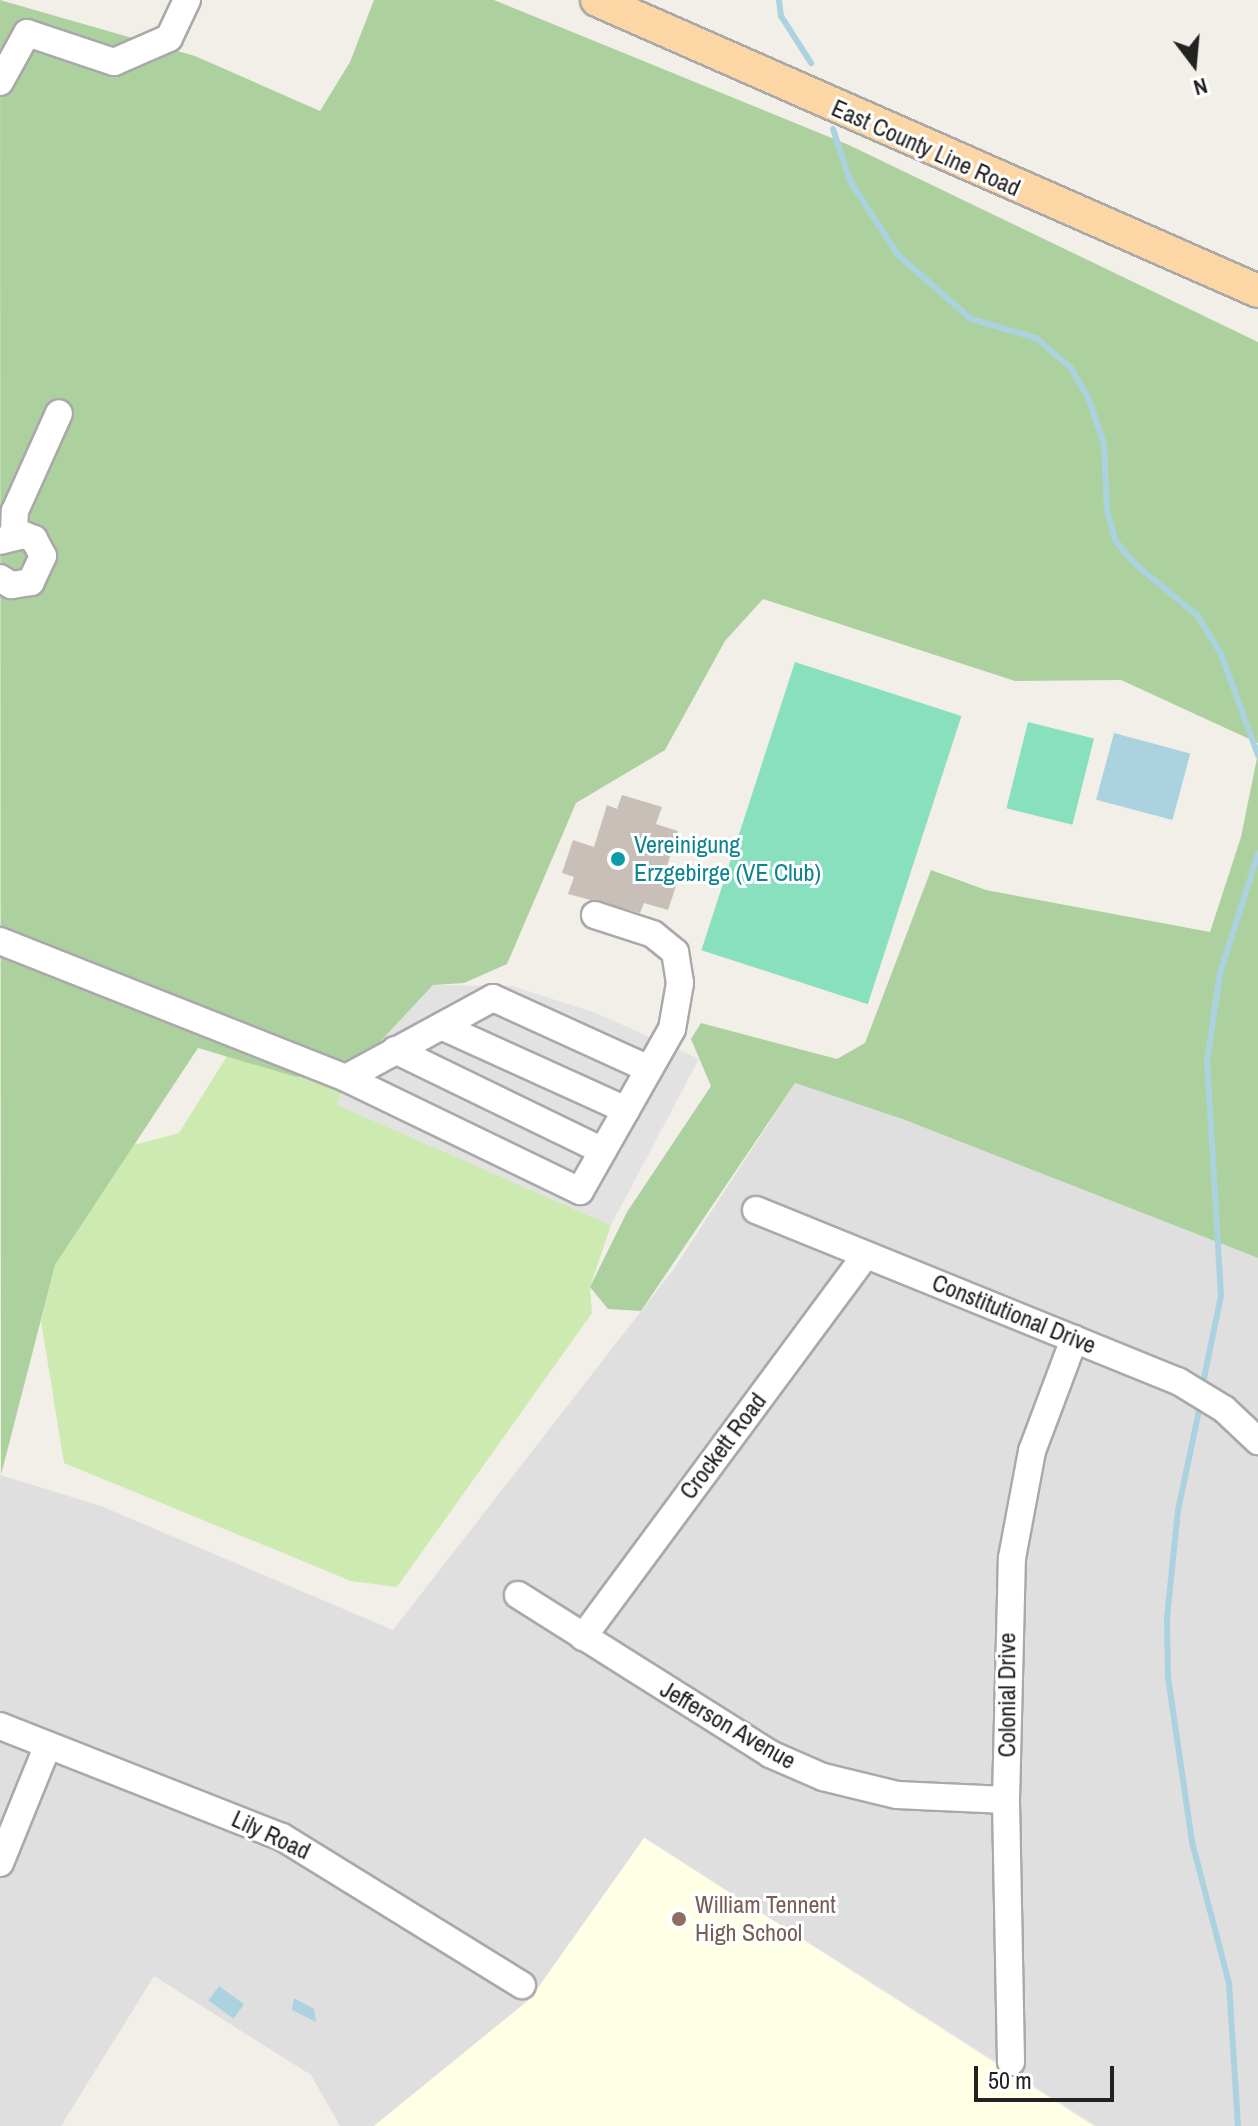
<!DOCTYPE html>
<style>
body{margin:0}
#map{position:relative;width:1258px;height:2126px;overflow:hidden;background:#f2efe9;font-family:"Archivo Narrow",sans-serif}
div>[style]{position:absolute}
.residential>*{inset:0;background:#e0dfdf}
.education>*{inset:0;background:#ffffe5}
.grass>*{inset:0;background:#cdebb0}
.forest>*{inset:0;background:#add19e}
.pitch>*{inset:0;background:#88e0be;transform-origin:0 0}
.parking>*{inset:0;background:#e2e2e2}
.water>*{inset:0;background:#aad3df;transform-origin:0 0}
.stream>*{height:6px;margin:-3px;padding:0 3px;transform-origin:3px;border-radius:3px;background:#aad3df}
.building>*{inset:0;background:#c7bfb8}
.roads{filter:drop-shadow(2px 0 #a9a9a9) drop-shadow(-2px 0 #a9a9a9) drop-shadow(0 2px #a9a9a9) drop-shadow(0 -2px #a9a9a9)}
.minor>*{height:26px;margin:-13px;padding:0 13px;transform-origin:13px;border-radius:13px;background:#fff}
.major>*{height:32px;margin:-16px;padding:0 16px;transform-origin:16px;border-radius:16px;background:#fcd6a4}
.dots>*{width:22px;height:22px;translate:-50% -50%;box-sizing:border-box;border:4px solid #fff;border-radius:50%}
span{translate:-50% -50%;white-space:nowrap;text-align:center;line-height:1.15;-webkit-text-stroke:6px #fff;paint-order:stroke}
.street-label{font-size:24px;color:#222}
.culture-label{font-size:24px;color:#0d838f}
.left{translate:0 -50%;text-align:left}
.education-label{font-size:24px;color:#785e54}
.north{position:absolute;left:1154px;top:24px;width:80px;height:80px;-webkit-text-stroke:6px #fff;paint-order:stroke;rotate:164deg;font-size:22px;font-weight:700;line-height:32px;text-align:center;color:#222}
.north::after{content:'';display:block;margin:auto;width:28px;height:36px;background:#222;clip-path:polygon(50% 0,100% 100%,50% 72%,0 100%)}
.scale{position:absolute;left:974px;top:2066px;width:140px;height:36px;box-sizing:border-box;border:4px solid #222;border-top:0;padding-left:10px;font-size:24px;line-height:28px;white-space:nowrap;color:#222;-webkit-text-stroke:6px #fff;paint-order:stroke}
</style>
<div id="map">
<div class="residential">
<i style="clip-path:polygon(795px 1083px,905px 1120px,1258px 1258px,1258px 2126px,1096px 2126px,645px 1838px,530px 1999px,374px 2126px,340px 2126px,311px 2075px,154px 1976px,61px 2126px,0 2126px,0 1475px,101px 1506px,393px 1630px,673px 1270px)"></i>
</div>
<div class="education">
<i style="clip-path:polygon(644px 1838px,1093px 2126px,374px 2126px,530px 1999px)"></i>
</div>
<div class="grass">
<i style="clip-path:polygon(227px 1056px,296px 1077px,346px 1078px,338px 1105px,611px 1225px,590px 1287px,592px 1313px,397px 1587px,351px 1581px,64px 1463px,41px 1321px,55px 1265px,134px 1145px,179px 1133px)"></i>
</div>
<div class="forest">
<i style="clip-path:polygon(0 0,195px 56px,320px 111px,350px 62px,374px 0,494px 0,849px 145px,1258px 342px,1258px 743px,1121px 680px,1015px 681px,763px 599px,725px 641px,665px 750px,576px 803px,507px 964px,464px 983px,433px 985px,372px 1072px,296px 1077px,198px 1048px,55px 1265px,1px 1475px)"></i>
<i style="clip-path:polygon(1258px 753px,1258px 1258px,905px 1120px,795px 1083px,641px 1311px,608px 1309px,590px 1287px,627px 1212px,711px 1086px,691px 1039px,701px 1023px,837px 1059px,865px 1043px,931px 870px,986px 890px,1210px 932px,1241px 837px)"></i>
</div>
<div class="pitch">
<i style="left:795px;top:662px;width:175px;height:303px;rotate:18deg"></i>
<i style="left:1028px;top:722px;width:68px;height:89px;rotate:14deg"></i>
</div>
<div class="parking">
<i style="clip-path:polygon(433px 985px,512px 986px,596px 1013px,699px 1059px,611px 1225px,337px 1105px,346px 1078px)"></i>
</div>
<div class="water">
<i style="left:1114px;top:733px;width:79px;height:69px;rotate:15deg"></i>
<i style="left:219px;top:1986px;width:31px;height:18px;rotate:36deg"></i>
<i style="clip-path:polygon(294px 1998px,314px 2009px,316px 2022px,292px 2010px)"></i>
</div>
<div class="stream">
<i style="left:779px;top:0;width:16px;rotate:83deg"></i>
<i style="left:781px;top:16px;width:56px;rotate:57.4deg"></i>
<i style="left:833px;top:129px;width:55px;rotate:71.9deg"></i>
<i style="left:850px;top:181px;width:88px;rotate:57deg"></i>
<i style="left:898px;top:255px;width:97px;rotate:41.2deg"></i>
<i style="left:971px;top:319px;width:68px;rotate:16.3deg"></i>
<i style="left:1036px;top:338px;width:46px;rotate:40.6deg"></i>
<i style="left:1071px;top:368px;width:34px;rotate:60deg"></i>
<i style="left:1088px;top:397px;width:50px;rotate:71.2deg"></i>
<i style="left:1104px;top:444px;width:66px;rotate:87.4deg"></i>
<i style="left:1107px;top:510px;width:31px;rotate:75deg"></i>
<i style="left:1115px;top:540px;width:31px;rotate:50deg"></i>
<i style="left:1135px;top:564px;width:80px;rotate:39.4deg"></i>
<i style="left:1197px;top:615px;width:46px;rotate:58.4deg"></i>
<i style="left:1221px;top:654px;width:108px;rotate:69.9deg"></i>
<i style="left:1204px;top:1378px;width:84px;rotate:-78.3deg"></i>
<i style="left:1221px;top:1296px;width:235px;rotate:-93.4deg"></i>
<i style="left:1207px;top:1061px;width:89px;rotate:-81.6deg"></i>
<i style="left:1220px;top:973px;width:125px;rotate:-72.3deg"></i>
<i style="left:1200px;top:1406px;width:106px;rotate:101.9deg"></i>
<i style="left:1178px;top:1510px;width:110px;rotate:95.8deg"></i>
<i style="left:1167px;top:1619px;width:58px;rotate:89deg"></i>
<i style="left:1168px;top:1677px;width:167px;rotate:81.7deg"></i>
<i style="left:1192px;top:1842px;width:146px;rotate:75.3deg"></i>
<i style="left:1229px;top:1983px;width:143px;rotate:86.4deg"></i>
</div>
<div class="building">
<i style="clip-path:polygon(622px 795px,662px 807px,656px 824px,678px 831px,665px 872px,679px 877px,668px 910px,644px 903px,640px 913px,568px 894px,574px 877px,562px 873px,573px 840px,594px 847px,607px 805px,617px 809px)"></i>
</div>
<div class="roads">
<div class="minor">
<i style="left:0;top:82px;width:56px;rotate:-61.1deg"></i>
<i style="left:27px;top:33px;width:92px;rotate:18.4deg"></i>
<i style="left:114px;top:62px;width:60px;rotate:-23.6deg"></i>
<i style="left:169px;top:38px;width:42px;rotate:-64.7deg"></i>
<i style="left:14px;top:534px;width:23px;rotate:-88deg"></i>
<i style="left:15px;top:511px;width:107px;rotate:-65.8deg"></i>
<i style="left:0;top:541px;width:25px;rotate:-14deg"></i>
<i style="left:24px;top:535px;width:11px;rotate:22deg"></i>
<i style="left:34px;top:539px;width:19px;rotate:62deg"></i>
<i style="left:43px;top:556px;width:29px;rotate:115deg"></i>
<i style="left:31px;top:582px;width:20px;rotate:171deg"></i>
<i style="left:11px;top:585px;width:13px;rotate:-148deg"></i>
<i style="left:0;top:941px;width:372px;rotate:21.6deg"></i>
<i style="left:346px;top:1078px;width:260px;rotate:25.8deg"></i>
<i style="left:580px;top:1191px;width:186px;rotate:-60.4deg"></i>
<i style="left:672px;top:1029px;width:47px;rotate:-80.1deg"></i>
<i style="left:680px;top:983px;width:31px;rotate:-99deg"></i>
<i style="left:675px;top:952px;width:28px;rotate:-141deg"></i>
<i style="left:653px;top:934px;width:61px;rotate:-161.9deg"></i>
<i style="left:443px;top:1027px;width:201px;rotate:24.4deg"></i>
<i style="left:395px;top:1050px;width:231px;rotate:25.9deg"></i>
<i style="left:346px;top:1078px;width:167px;rotate:-28.6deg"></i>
<i style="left:493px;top:998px;width:171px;rotate:24.5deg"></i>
<i style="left:756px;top:1210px;width:455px;rotate:22.1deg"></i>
<i style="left:1178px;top:1381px;width:54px;rotate:31.3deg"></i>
<i style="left:1224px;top:1409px;width:47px;rotate:43.3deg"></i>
<i style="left:518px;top:1595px;width:298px;rotate:32.2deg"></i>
<i style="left:770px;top:1754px;width:58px;rotate:23.5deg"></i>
<i style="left:823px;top:1777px;width:76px;rotate:13.7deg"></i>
<i style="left:897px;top:1795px;width:109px;rotate:2.6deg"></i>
<i style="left:583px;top:1637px;width:475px;rotate:-53.5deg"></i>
<i style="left:0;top:1726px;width:303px;rotate:21.5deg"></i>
<i style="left:282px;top:1837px;width:282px;rotate:31.7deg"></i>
<i style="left:0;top:1863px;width:127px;rotate:-67.9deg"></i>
<i style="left:1011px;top:2062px;width:262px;rotate:-91.1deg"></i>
<i style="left:1006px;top:1800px;width:242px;rotate:-88.6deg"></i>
<i style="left:1012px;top:1558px;width:109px;rotate:-79.4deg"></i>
<i style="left:1032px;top:1451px;width:120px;rotate:-69.4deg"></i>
</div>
<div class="major">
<i style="left:597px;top:0;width:722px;rotate:23.76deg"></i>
</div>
</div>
<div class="dots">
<i style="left:618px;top:859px;background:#0f9aa8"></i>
<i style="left:679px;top:1919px;background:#8d6e63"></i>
</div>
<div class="street-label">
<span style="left:926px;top:148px;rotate:24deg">East County Line Road</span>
<span style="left:1014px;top:1314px;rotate:22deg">Constitutional Drive</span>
<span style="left:723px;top:1446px;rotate:-53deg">Crockett Road</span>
<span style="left:1007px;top:1695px;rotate:-90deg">Colonial Drive</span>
<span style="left:728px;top:1725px;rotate:30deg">Jefferson Avenue</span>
<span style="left:271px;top:1835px;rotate:25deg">Lily Road</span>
</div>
<div class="culture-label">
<span class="left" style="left:634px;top:859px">Vereinigung<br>Erzgebirge (VE Club)</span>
</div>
<div class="education-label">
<span class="left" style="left:695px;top:1919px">William Tennent<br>High School</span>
</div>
<div class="north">N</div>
<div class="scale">50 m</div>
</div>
